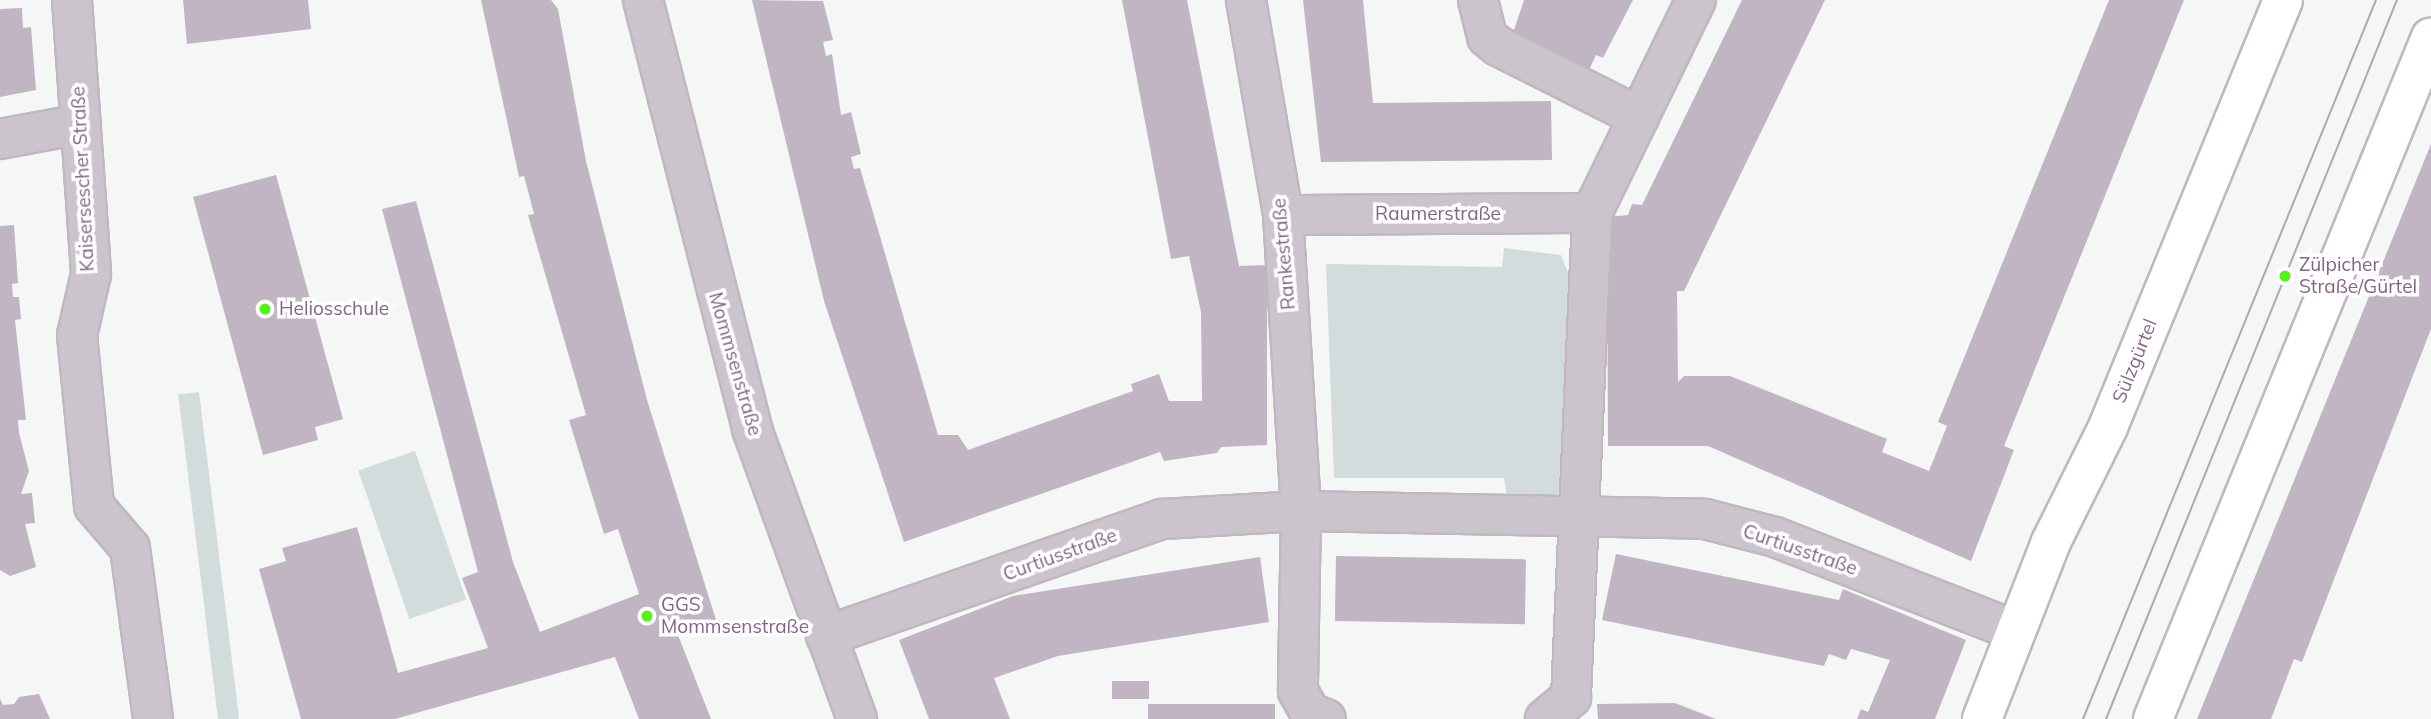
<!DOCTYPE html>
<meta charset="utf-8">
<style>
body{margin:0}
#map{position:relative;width:2431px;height:719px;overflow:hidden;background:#f4f7f6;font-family:Mulish,sans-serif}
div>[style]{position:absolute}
.green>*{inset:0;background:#d2dcdd;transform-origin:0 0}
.building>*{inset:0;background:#c1b5c3;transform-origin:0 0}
.roads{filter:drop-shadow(2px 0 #c0b7c0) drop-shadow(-2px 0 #c0b7c0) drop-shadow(0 2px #c0b7c0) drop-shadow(0 -2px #c0b7c0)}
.minor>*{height:38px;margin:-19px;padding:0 19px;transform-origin:19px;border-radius:19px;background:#ccc4cd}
.major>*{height:38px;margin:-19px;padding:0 19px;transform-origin:19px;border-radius:19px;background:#fff}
.tram>*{height:2px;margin:-1px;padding:0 1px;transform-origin:1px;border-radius:1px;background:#b2a6b3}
.dots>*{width:19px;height:19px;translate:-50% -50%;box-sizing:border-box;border:4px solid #fff;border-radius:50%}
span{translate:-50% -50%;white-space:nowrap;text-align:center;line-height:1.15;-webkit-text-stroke:7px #fff;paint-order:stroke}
.street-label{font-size:19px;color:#866388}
.poi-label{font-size:19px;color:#866388}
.left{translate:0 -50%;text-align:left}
</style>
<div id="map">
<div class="green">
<i style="clip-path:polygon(1504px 248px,1561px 255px,1568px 272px,1570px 488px,1558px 497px,1507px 498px,1504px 478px,1334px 478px,1326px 264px,1502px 267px)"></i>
<i style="left:199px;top:392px;width:329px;height:21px;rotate:83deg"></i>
<i style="left:415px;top:451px;width:157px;height:60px;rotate:71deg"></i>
</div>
<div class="building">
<i style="clip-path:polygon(183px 0,308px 0,311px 29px,187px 44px)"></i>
<i style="clip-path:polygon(481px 0,551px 0,558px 9px,586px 161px,647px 400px,717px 623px,678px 635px,711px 719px,639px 719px,615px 657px,395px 719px,301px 719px,259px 569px,286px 561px,282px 548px,357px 527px,398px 673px,488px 648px,462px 578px,478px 572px,382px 209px,416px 201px,513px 562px,540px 632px,639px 594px,618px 529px,604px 534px,569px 420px,586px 415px,528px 215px,534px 214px,524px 176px,519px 177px)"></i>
<i style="clip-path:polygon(752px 0,823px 1px,833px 40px,823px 42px,826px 56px,832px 54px,841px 115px,851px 112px,861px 154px,851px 157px,854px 169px,860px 168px,938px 435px,958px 435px,968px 450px,1133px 391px,1131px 384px,1159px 374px,1169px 401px,1202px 401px,1201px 312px,1189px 256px,1171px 259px,1122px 0,1187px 0,1239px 266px,1267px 265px,1267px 445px,1221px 447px,1217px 453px,1164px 461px,1160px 452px,904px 542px,824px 301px)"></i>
<i style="clip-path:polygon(1303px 0,1363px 0,1373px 103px,1551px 101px,1552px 160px,1321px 162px)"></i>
<i style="clip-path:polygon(1524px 0,1633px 0,1603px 58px,1596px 55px,1588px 72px,1512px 36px)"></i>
<i style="clip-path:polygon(1742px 0,1825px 0,1684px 291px,1677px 291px,1678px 382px,1684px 376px,1730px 376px,1887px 439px,1882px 452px,1929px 471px,1947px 426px,1938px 422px,2109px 0,2184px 0,2004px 446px,2014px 450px,1971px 561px,1708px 446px,1608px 446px,1607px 217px,1628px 215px,1632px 204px,1642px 205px)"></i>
<i style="clip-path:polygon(22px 8px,23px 28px,31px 27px,36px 90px,0 97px,0 9px)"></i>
<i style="clip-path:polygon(2431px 144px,2431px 329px,2302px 662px,2294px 659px,2271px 719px,2197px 719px)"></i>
<i style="clip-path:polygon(276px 175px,343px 419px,315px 427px,318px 440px,263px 455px,193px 197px)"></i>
<i style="clip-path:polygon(14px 225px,18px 283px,12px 284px,13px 297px,19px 297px,21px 319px,15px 320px,26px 420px,18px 420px,19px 433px,29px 471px,21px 494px,32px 493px,35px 523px,25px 524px,36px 567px,10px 576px,0 570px,0 226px)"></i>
<i style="clip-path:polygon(1616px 554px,1839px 600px,1843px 589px,1966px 640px,1935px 719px,1857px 719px,1861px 709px,1868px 712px,1890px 660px,1851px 649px,1846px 660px,1829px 654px,1824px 666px,1602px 620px)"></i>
<i style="left:1336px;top:556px;width:190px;height:65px;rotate:1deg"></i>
<i style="clip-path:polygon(1260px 557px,1269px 622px,1058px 656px,994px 678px,1010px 719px,929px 719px,899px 640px,1013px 596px)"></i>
<i style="left:1112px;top:681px;width:37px;height:18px"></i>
<i style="clip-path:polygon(39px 694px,50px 719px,0 719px,0 699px,3px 705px,14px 704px,19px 697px)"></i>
<i style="clip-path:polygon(1675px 703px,1716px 719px,1598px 719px,1597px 704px)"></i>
<i style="left:1275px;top:704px;width:15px;height:127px;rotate:90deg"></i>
</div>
<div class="roads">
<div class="minor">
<i style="left:72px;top:0;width:275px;rotate:86deg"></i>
<i style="left:91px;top:274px;width:63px;rotate:102.9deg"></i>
<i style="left:77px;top:335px;width:172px;rotate:84.3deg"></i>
<i style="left:94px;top:506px;width:55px;rotate:49.4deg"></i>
<i style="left:130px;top:548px;width:173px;rotate:82.3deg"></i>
<i style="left:643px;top:0;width:443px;rotate:75.7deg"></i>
<i style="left:752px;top:429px;width:308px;rotate:70.1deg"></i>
<i style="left:1246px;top:0;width:218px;rotate:80.2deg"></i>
<i style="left:1283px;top:215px;width:297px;rotate:86.5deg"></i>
<i style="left:1301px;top:511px;width:180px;rotate:91deg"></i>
<i style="left:1298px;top:691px;width:25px;rotate:61deg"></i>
<i style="left:1310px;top:713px;width:17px;rotate:21deg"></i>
<i style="left:1478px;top:0;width:38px;rotate:76deg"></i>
<i style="left:1487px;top:37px;width:14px;rotate:39deg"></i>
<i style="left:1498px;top:46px;width:158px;rotate:26.7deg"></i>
<i style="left:0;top:139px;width:82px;rotate:-10.5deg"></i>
<i style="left:1283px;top:215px;width:309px;rotate:-0.4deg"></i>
<i style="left:826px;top:636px;width:356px;rotate:-19.2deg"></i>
<i style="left:1162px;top:519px;width:139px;rotate:-3.3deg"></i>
<i style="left:1301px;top:511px;width:404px;rotate:1.1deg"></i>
<i style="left:1705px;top:519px;width:72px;rotate:14.4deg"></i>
<i style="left:1775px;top:537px;width:256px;rotate:21.3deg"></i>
<i style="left:1545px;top:719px;width:34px;rotate:-40deg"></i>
<i style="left:1571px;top:697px;width:484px;rotate:-87.5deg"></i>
<i style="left:1592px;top:213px;width:237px;rotate:-64deg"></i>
</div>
<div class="major">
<i style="left:1982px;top:719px;width:190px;rotate:-68.7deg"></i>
<i style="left:2051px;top:542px;width:128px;rotate:-63.6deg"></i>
<i style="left:2108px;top:427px;width:461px;rotate:-67.7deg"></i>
<i style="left:2153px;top:719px;width:736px;rotate:-67.82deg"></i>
</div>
</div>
<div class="tram">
<i style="left:2083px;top:719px;width:776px;rotate:-67.83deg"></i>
<i style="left:2106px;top:719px;width:776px;rotate:-67.97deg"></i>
</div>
<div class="dots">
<i style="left:2285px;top:276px;background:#51f417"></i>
<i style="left:265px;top:309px;background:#51f417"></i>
<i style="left:647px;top:616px;background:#51f417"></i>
</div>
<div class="street-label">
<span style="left:83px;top:179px;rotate:-93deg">Kaisersescher Straße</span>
<span style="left:1438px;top:214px">Raumerstraße</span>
<span style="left:1284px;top:254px;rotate:-95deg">Rankestraße</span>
<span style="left:2135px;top:361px;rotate:-68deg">Sülzgürtel</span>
<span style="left:735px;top:364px;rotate:74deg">Mommsenstraße</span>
<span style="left:1800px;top:550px;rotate:19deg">Curtiusstraße</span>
<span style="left:1060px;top:555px;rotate:-20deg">Curtiusstraße</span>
</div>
<div class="poi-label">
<span class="left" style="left:2299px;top:276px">Zülpicher<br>Straße/Gürtel</span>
<span class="left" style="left:279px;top:309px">Heliosschule</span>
<span class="left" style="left:661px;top:616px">GGS<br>Mommsenstraße</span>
</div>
</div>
